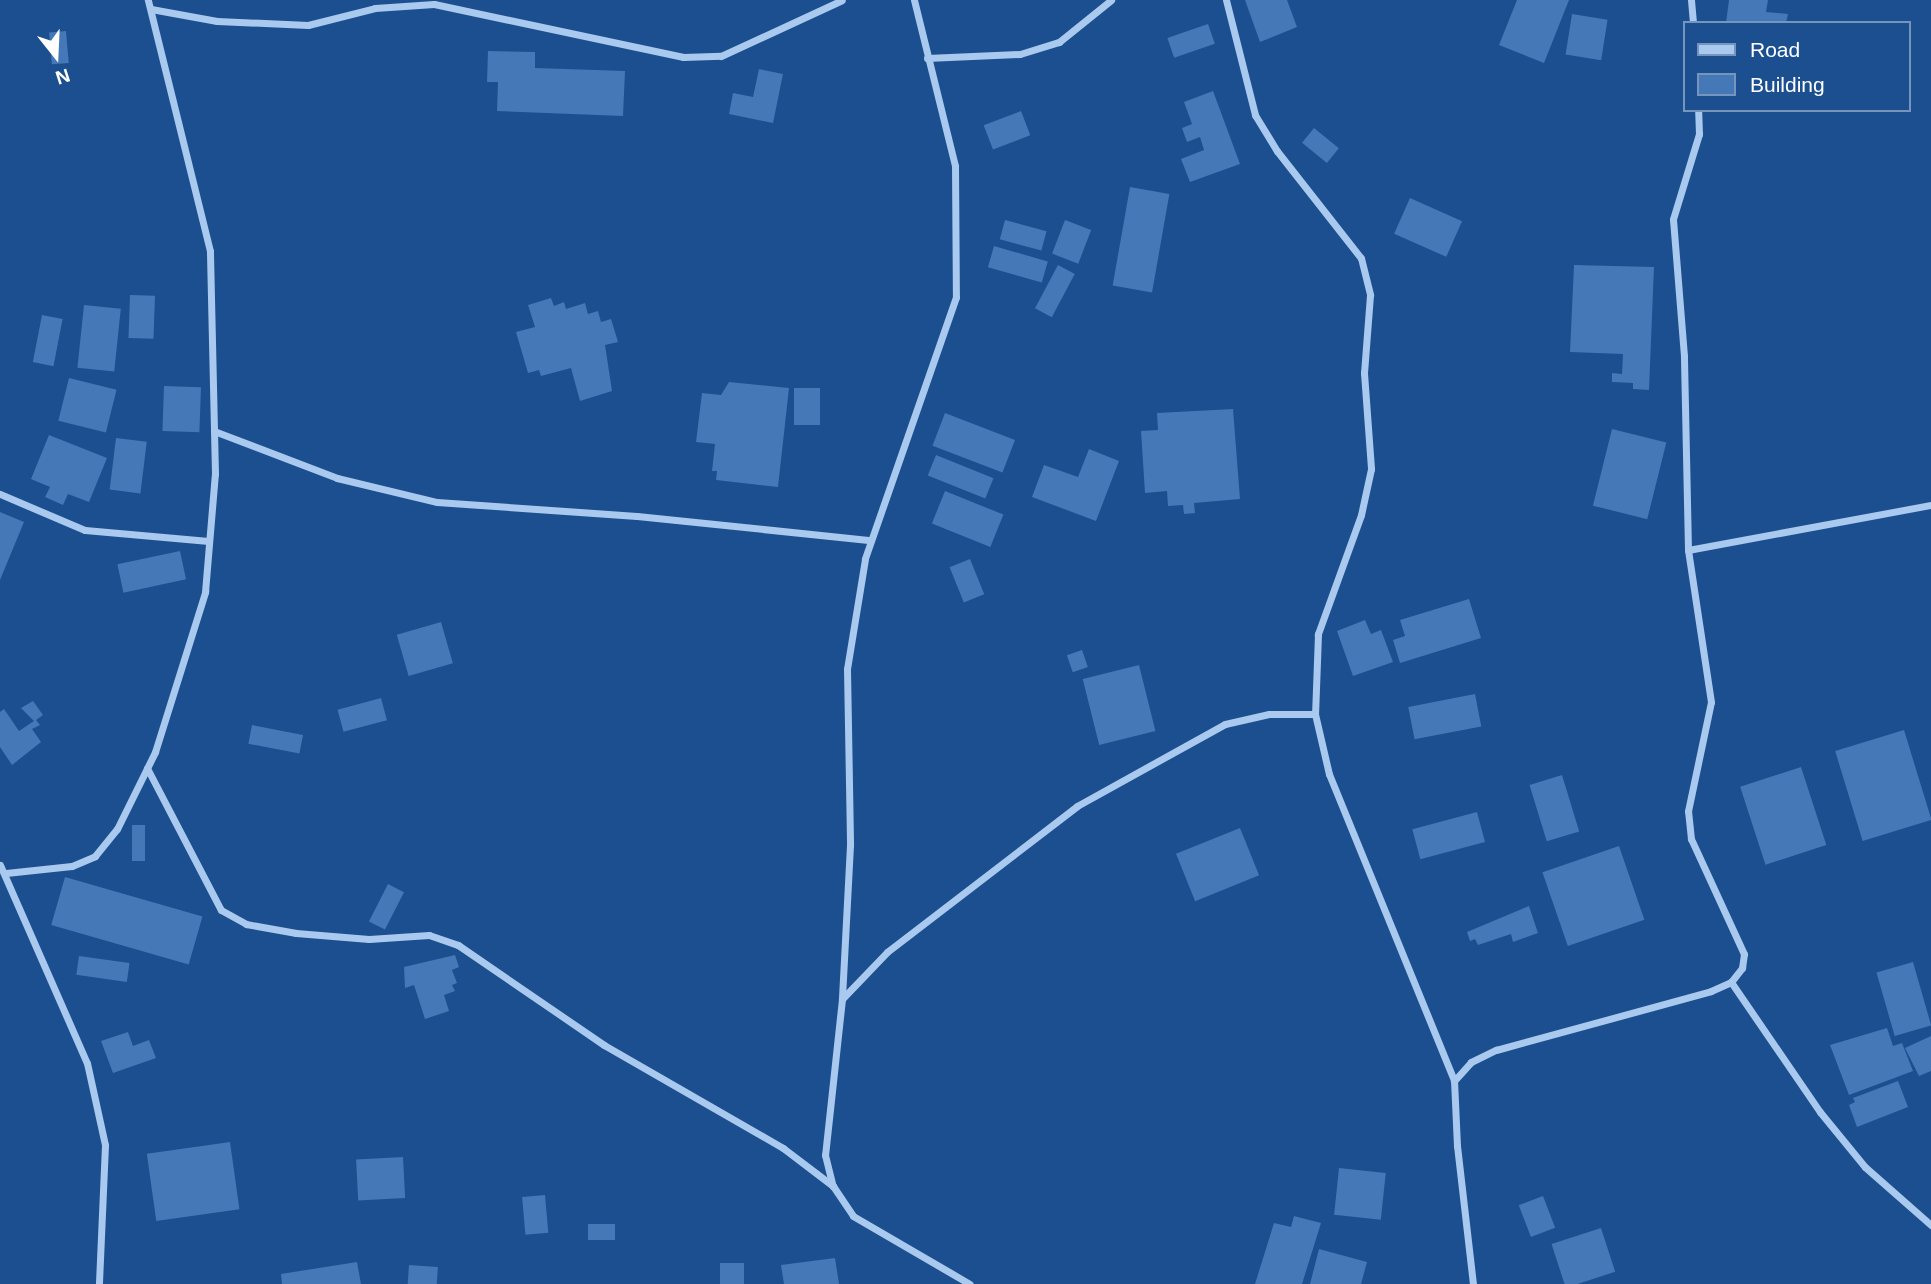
<!DOCTYPE html>
<style>
body{margin:0}
#map{position:relative;width:1931px;height:1284px;overflow:hidden;background:#1b4f8f;font-family:Helvetica,sans-serif}
div>[style]{position:absolute}
.building>*{inset:0;background:#4478b7;transform-origin:0 0}
.street>*{height:7px;margin:-3.5px;padding:0 3.5px;transform-origin:3.5px;border-radius:3.5px;background:#a9c9ee}
span{translate:-50% -50%;white-space:nowrap;text-align:center;line-height:1.15;-webkit-text-stroke:5px #1b4f8f;paint-order:stroke}
.legend{position:absolute;left:1683px;top:21px;width:228px;height:91px;box-sizing:border-box;background:#1b4f8f;border:2px solid #7695bc;margin:0;padding:9px 12px;list-style:none;font-size:21px;color:#fff}
.legend li{display:flex;align-items:center;gap:14px;height:35px}
.legend b{width:35px;border:2px solid #7695bc}
.north{position:absolute;left:21px;top:21px;width:70px;height:70px;-webkit-text-stroke:5px #1b4f8f;paint-order:stroke;rotate:162deg;font-size:19px;font-weight:700;line-height:28px;text-align:center;color:#fff}
.north::after{content:'';display:block;margin:auto;width:24px;height:32px;background:#fff;clip-path:polygon(50% 0,100% 100%,50% 72%,0 100%)}
</style>
<div id="map">
<div class="building">
<i style="clip-path:polygon(1245px 0,1287px 0,1297px 27px,1260px 42px)"></i>
<i style="clip-path:polygon(1517px 0,1569px 0,1544px 63px,1499px 45px)"></i>
<i style="clip-path:polygon(1729px 0,1768px 0,1766px 12px,1788px 14px,1786px 23px,1726px 23px)"></i>
<i style="left:1572px;top:14px;width:36px;height:41px;rotate:9deg"></i>
<i style="left:1208px;top:24px;width:21px;height:43px;rotate:71deg"></i>
<i style="left:66px;top:31px;width:32px;height:17px;rotate:85deg"></i>
<i style="clip-path:polygon(488px 51px,535px 52px,535px 68px,625px 71px,623px 116px,497px 111px,498px 82px,487px 82px)"></i>
<i style="clip-path:polygon(759px 69px,783px 74px,773px 123px,729px 114px,733px 93px,753px 97px)"></i>
<i style="clip-path:polygon(1213px 91px,1240px 164px,1190px 182px,1181px 159px,1204px 150px,1200px 137px,1187px 142px,1182px 128px,1192px 124px,1184px 102px)"></i>
<i style="left:1021px;top:111px;width:26px;height:40px;rotate:69deg"></i>
<i style="left:1314px;top:128px;width:32px;height:19px;rotate:39deg"></i>
<i style="left:1130px;top:187px;width:40px;height:100px;rotate:10deg"></i>
<i style="left:1410px;top:198px;width:57px;height:39px;rotate:24deg"></i>
<i style="left:1005px;top:220px;width:43px;height:20px;rotate:15deg"></i>
<i style="left:1065px;top:220px;width:28px;height:36px;rotate:21deg"></i>
<i style="left:994px;top:246px;width:56px;height:22px;rotate:16deg"></i>
<i style="left:1058px;top:265px;width:19px;height:49px;rotate:28deg"></i>
<i style="clip-path:polygon(1574px 265px,1654px 267px,1649px 390px,1633px 389px,1633px 383px,1612px 382px,1612px 373px,1622px 374px,1623px 354px,1570px 352px)"></i>
<i style="left:130px;top:295px;width:25px;height:43px;rotate:2deg"></i>
<i style="clip-path:polygon(551px 298px,554px 306px,564px 302px,566px 309px,585px 303px,588px 314px,598px 311px,601px 322px,611px 319px,618px 342px,605px 345px,612px 391px,580px 401px,571px 368px,541px 376px,539px 370px,528px 373px,516px 332px,535px 327px,528px 305px)"></i>
<i style="left:84px;top:305px;width:37px;height:63px;rotate:6deg"></i>
<i style="left:42px;top:315px;width:21px;height:48px;rotate:11deg"></i>
<i style="left:69px;top:378px;width:49px;height:44px;rotate:14deg"></i>
<i style="clip-path:polygon(729px 382px,789px 388px,778px 487px,716px 480px,717px 471px,712px 471px,715px 444px,696px 442px,702px 393px,721px 395px)"></i>
<i style="left:164px;top:386px;width:37px;height:45px;rotate:2deg"></i>
<i style="left:794px;top:388px;width:26px;height:37px"></i>
<i style="clip-path:polygon(1233px 409px,1240px 499px,1194px 503px,1195px 513px,1184px 514px,1183px 505px,1168px 506px,1167px 491px,1145px 493px,1141px 431px,1158px 430px,1157px 413px)"></i>
<i style="left:945px;top:413px;width:75px;height:35px;rotate:21deg"></i>
<i style="left:1612px;top:429px;width:56px;height:79px;rotate:14deg"></i>
<i style="clip-path:polygon(49px 435px,107px 458px,89px 502px,68px 494px,63px 505px,45px 497px,50px 487px,31px 479px)"></i>
<i style="left:116px;top:438px;width:31px;height:52px;rotate:7deg"></i>
<i style="clip-path:polygon(1089px 449px,1119px 461px,1096px 521px,1032px 497px,1044px 465px,1078px 477px)"></i>
<i style="left:936px;top:455px;width:62px;height:22px;rotate:22deg"></i>
<i style="left:945px;top:491px;width:63px;height:35px;rotate:22deg"></i>
<i style="clip-path:polygon(0 512px,24px 522px,0 580px)"></i>
<i style="left:180px;top:551px;width:29px;height:64px;rotate:78deg"></i>
<i style="left:970px;top:559px;width:38px;height:22px;rotate:68deg"></i>
<i style="clip-path:polygon(1469px 599px,1481px 638px,1400px 663px,1393px 640px,1405px 636px,1400px 620px)"></i>
<i style="clip-path:polygon(1365px 620px,1371px 634px,1381px 630px,1393px 662px,1353px 676px,1337px 631px)"></i>
<i style="left:441px;top:622px;width:43px;height:46px;rotate:74deg"></i>
<i style="left:1082px;top:650px;width:18px;height:16px;rotate:71deg"></i>
<i style="left:1139px;top:665px;width:68px;height:58px;rotate:76deg"></i>
<i style="left:1475px;top:694px;width:33px;height:68px;rotate:79deg"></i>
<i style="left:381px;top:698px;width:23px;height:45px;rotate:75deg"></i>
<i style="clip-path:polygon(33px 701px,43px 715px,36px 720px,40px 725px,32px 729px,41px 742px,12px 765px,0 747px,0 712px,4px 709px,19px 731px,34px 721px,21px 708px)"></i>
<i style="left:252px;top:725px;width:52px;height:19px;rotate:11deg"></i>
<i style="left:1904px;top:730px;width:94px;height:72px;rotate:73deg"></i>
<i style="left:1801px;top:767px;width:82px;height:64px;rotate:72deg"></i>
<i style="left:1562px;top:775px;width:59px;height:34px;rotate:73deg"></i>
<i style="left:1477px;top:812px;width:31px;height:67px;rotate:75deg"></i>
<i style="left:132px;top:825px;width:13px;height:36px"></i>
<i style="left:1240px;top:828px;width:51px;height:69px;rotate:68deg"></i>
<i style="left:1619px;top:846px;width:78px;height:81px;rotate:71deg"></i>
<i style="left:65px;top:877px;width:143px;height:50px;rotate:16deg"></i>
<i style="left:388px;top:884px;width:18px;height:42px;rotate:27deg"></i>
<i style="clip-path:polygon(1529px 906px,1538px 933px,1513px 942px,1511px 934px,1478px 945px,1475px 939px,1470px 941px,1467px 932px)"></i>
<i style="clip-path:polygon(455px 955px,459px 967px,452px 970px,457px 983px,452px 985px,455px 991px,444px 995px,449px 1011px,425px 1019px,414px 985px,405px 988px,404px 967px)"></i>
<i style="left:79px;top:956px;width:51px;height:19px;rotate:8deg"></i>
<i style="left:1913px;top:962px;width:66px;height:38px;rotate:74deg"></i>
<i style="clip-path:polygon(1887px 1028px,1893px 1046px,1902px 1043px,1913px 1071px,1849px 1095px,1830px 1045px)"></i>
<i style="clip-path:polygon(128px 1032px,133px 1046px,149px 1040px,156px 1058px,113px 1073px,101px 1041px)"></i>
<i style="clip-path:polygon(1931px 1036px,1931px 1071px,1919px 1076px,1905px 1048px)"></i>
<i style="clip-path:polygon(1898px 1081px,1908px 1107px,1857px 1127px,1849px 1105px,1855px 1102px,1853px 1098px)"></i>
<i style="left:230px;top:1142px;width:68px;height:84px;rotate:82deg"></i>
<i style="left:403px;top:1157px;width:41px;height:47px;rotate:87deg"></i>
<i style="left:1339px;top:1168px;width:47px;height:47px;rotate:6deg"></i>
<i style="left:545px;top:1195px;width:38px;height:23px;rotate:85deg"></i>
<i style="left:1543px;top:1196px;width:34px;height:26px;rotate:69deg"></i>
<i style="clip-path:polygon(1294px 1216px,1321px 1223px,1302px 1284px,1255px 1284px,1274px 1223px,1291px 1227px)"></i>
<i style="left:615px;top:1224px;width:16px;height:27px;rotate:90deg"></i>
<i style="left:1601px;top:1228px;width:46px;height:52px;rotate:72deg"></i>
<i style="clip-path:polygon(1319px 1249px,1367px 1262px,1361px 1284px,1310px 1284px)"></i>
<i style="clip-path:polygon(835px 1258px,839px 1284px,784px 1284px,781px 1265px)"></i>
<i style="clip-path:polygon(357px 1262px,361px 1284px,282px 1284px,281px 1274px)"></i>
<i style="left:720px;top:1263px;width:24px;height:21px"></i>
<i style="left:409px;top:1265px;width:29px;height:19px;rotate:4deg"></i>
</div>
<div class="street">
<i style="left:914px;top:0;width:171px;rotate:76.1deg"></i>
<i style="left:955px;top:166px;width:131px;rotate:89.6deg"></i>
<i style="left:956px;top:297px;width:277px;rotate:109.2deg"></i>
<i style="left:865px;top:559px;width:111px;rotate:99.3deg"></i>
<i style="left:847px;top:669px;width:176px;rotate:89deg"></i>
<i style="left:850px;top:845px;width:154px;rotate:93deg"></i>
<i style="left:842px;top:999px;width:157px;rotate:96.2deg"></i>
<i style="left:825px;top:1155px;width:32px;rotate:76deg"></i>
<i style="left:833px;top:1186px;width:36px;rotate:56deg"></i>
<i style="left:853px;top:1216px;width:135px;rotate:30.2deg"></i>
<i style="left:1226px;top:0;width:119px;rotate:75.8deg"></i>
<i style="left:1255px;top:115px;width:42px;rotate:58.6deg"></i>
<i style="left:1277px;top:151px;width:136px;rotate:51.9deg"></i>
<i style="left:1361px;top:258px;width:38px;rotate:76deg"></i>
<i style="left:1370px;top:295px;width:78px;rotate:94.4deg"></i>
<i style="left:1364px;top:373px;width:96px;rotate:85.8deg"></i>
<i style="left:1371px;top:469px;width:47px;rotate:102.3deg"></i>
<i style="left:1361px;top:515px;width:127px;rotate:109.9deg"></i>
<i style="left:1318px;top:634px;width:80px;rotate:92.1deg"></i>
<i style="left:1315px;top:714px;width:62px;rotate:76.9deg"></i>
<i style="left:1329px;top:774px;width:331px;rotate:67.8deg"></i>
<i style="left:1691px;top:0;width:23px;rotate:85deg"></i>
<i style="left:151px;top:9px;width:67px;rotate:10.3deg"></i>
<i style="left:217px;top:21px;width:91px;rotate:2.5deg"></i>
<i style="left:308px;top:25px;width:69px;rotate:-14.2deg"></i>
<i style="left:375px;top:8px;width:59px;rotate:-3.9deg"></i>
<i style="left:434px;top:4px;width:255px;rotate:12deg"></i>
<i style="left:683px;top:57px;width:38px;rotate:-2deg"></i>
<i style="left:721px;top:56px;width:133px;rotate:-24.8deg"></i>
<i style="left:927px;top:58px;width:93px;rotate:-2.5deg"></i>
<i style="left:1020px;top:54px;width:41px;rotate:-17.1deg"></i>
<i style="left:1059px;top:42px;width:67px;rotate:-38.9deg"></i>
<i style="left:214px;top:431px;width:132px;rotate:20.9deg"></i>
<i style="left:337px;top:478px;width:103px;rotate:13.5deg"></i>
<i style="left:437px;top:502px;width:200px;rotate:4deg"></i>
<i style="left:637px;top:516px;width:235px;rotate:5.9deg"></i>
<i style="left:0;top:494px;width:92px;rotate:23deg"></i>
<i style="left:85px;top:530px;width:124px;rotate:5.1deg"></i>
<i style="left:1688px;top:550px;width:247px;rotate:-10.5deg"></i>
<i style="left:147px;top:768px;width:160px;rotate:62.5deg"></i>
<i style="left:221px;top:910px;width:29px;rotate:29deg"></i>
<i style="left:246px;top:924px;width:51px;rotate:10.2deg"></i>
<i style="left:296px;top:933px;width:73px;rotate:4.7deg"></i>
<i style="left:369px;top:939px;width:60px;rotate:-3.8deg"></i>
<i style="left:429px;top:935px;width:31px;rotate:19deg"></i>
<i style="left:458px;top:945px;width:177px;rotate:34.4deg"></i>
<i style="left:604px;top:1045px;width:207px;rotate:29.9deg"></i>
<i style="left:783px;top:1148px;width:63px;rotate:37.2deg"></i>
<i style="left:0;top:865px;width:216px;rotate:66.3deg"></i>
<i style="left:87px;top:1063px;width:84px;rotate:77.6deg"></i>
<i style="left:105px;top:1145px;width:139px;rotate:92.5deg"></i>
<i style="left:6px;top:873px;width:66px;rotate:-6.1deg"></i>
<i style="left:72px;top:866px;width:25px;rotate:-23deg"></i>
<i style="left:95px;top:856px;width:35px;rotate:-51deg"></i>
<i style="left:117px;top:829px;width:86px;rotate:-63.7deg"></i>
<i style="left:155px;top:752px;width:168px;rotate:-72.6deg"></i>
<i style="left:205px;top:592px;width:118px;rotate:-85.2deg"></i>
<i style="left:215px;top:474px;width:223px;rotate:-91.3deg"></i>
<i style="left:210px;top:251px;width:259px;rotate:-103.9deg"></i>
<i style="left:1731px;top:982px;width:158px;rotate:55.6deg"></i>
<i style="left:1820px;top:1112px;width:71px;rotate:50.7deg"></i>
<i style="left:1865px;top:1167px;width:88px;rotate:41.3deg"></i>
<i style="left:842px;top:999px;width:65px;rotate:-46.2deg"></i>
<i style="left:887px;top:952px;width:240px;rotate:-37.5deg"></i>
<i style="left:1077px;top:806px;width:169px;rotate:-29deg"></i>
<i style="left:1225px;top:724px;width:45px;rotate:-12.8deg"></i>
<i style="left:1269px;top:714px;width:46px"></i>
<i style="left:1473px;top:1284px;width:139px;rotate:-96.6deg"></i>
<i style="left:1457px;top:1146px;width:65px;rotate:-92.6deg"></i>
<i style="left:1454px;top:1081px;width:25px;rotate:-48deg"></i>
<i style="left:1471px;top:1062px;width:28px;rotate:-26deg"></i>
<i style="left:1496px;top:1050px;width:223px;rotate:-15.3deg"></i>
<i style="left:1711px;top:991px;width:22px;rotate:-24deg"></i>
<i style="left:1731px;top:982px;width:18px;rotate:-52deg"></i>
<i style="left:1742px;top:968px;width:14px;rotate:-82deg"></i>
<i style="left:1744px;top:954px;width:127px;rotate:-114.7deg"></i>
<i style="left:1691px;top:839px;width:28px;rotate:-96deg"></i>
<i style="left:1688px;top:811px;width:111px;rotate:-78.1deg"></i>
<i style="left:1711px;top:702px;width:154px;rotate:-98.6deg"></i>
<i style="left:1688px;top:550px;width:194px;rotate:-91.2deg"></i>
<i style="left:1684px;top:356px;width:137px;rotate:-94.6deg"></i>
<i style="left:1673px;top:219px;width:89px;rotate:-73deg"></i>
<i style="left:1699px;top:134px;width:24px;rotate:-92deg"></i>
</div>
<ul class="legend">
<li><b style="height:9px;background:#a9c9ee"></b>Road</li>
<li><b style="height:19px;background:#4478b7"></b>Building</li>
</ul>
<div class="north">N</div>
</div>
